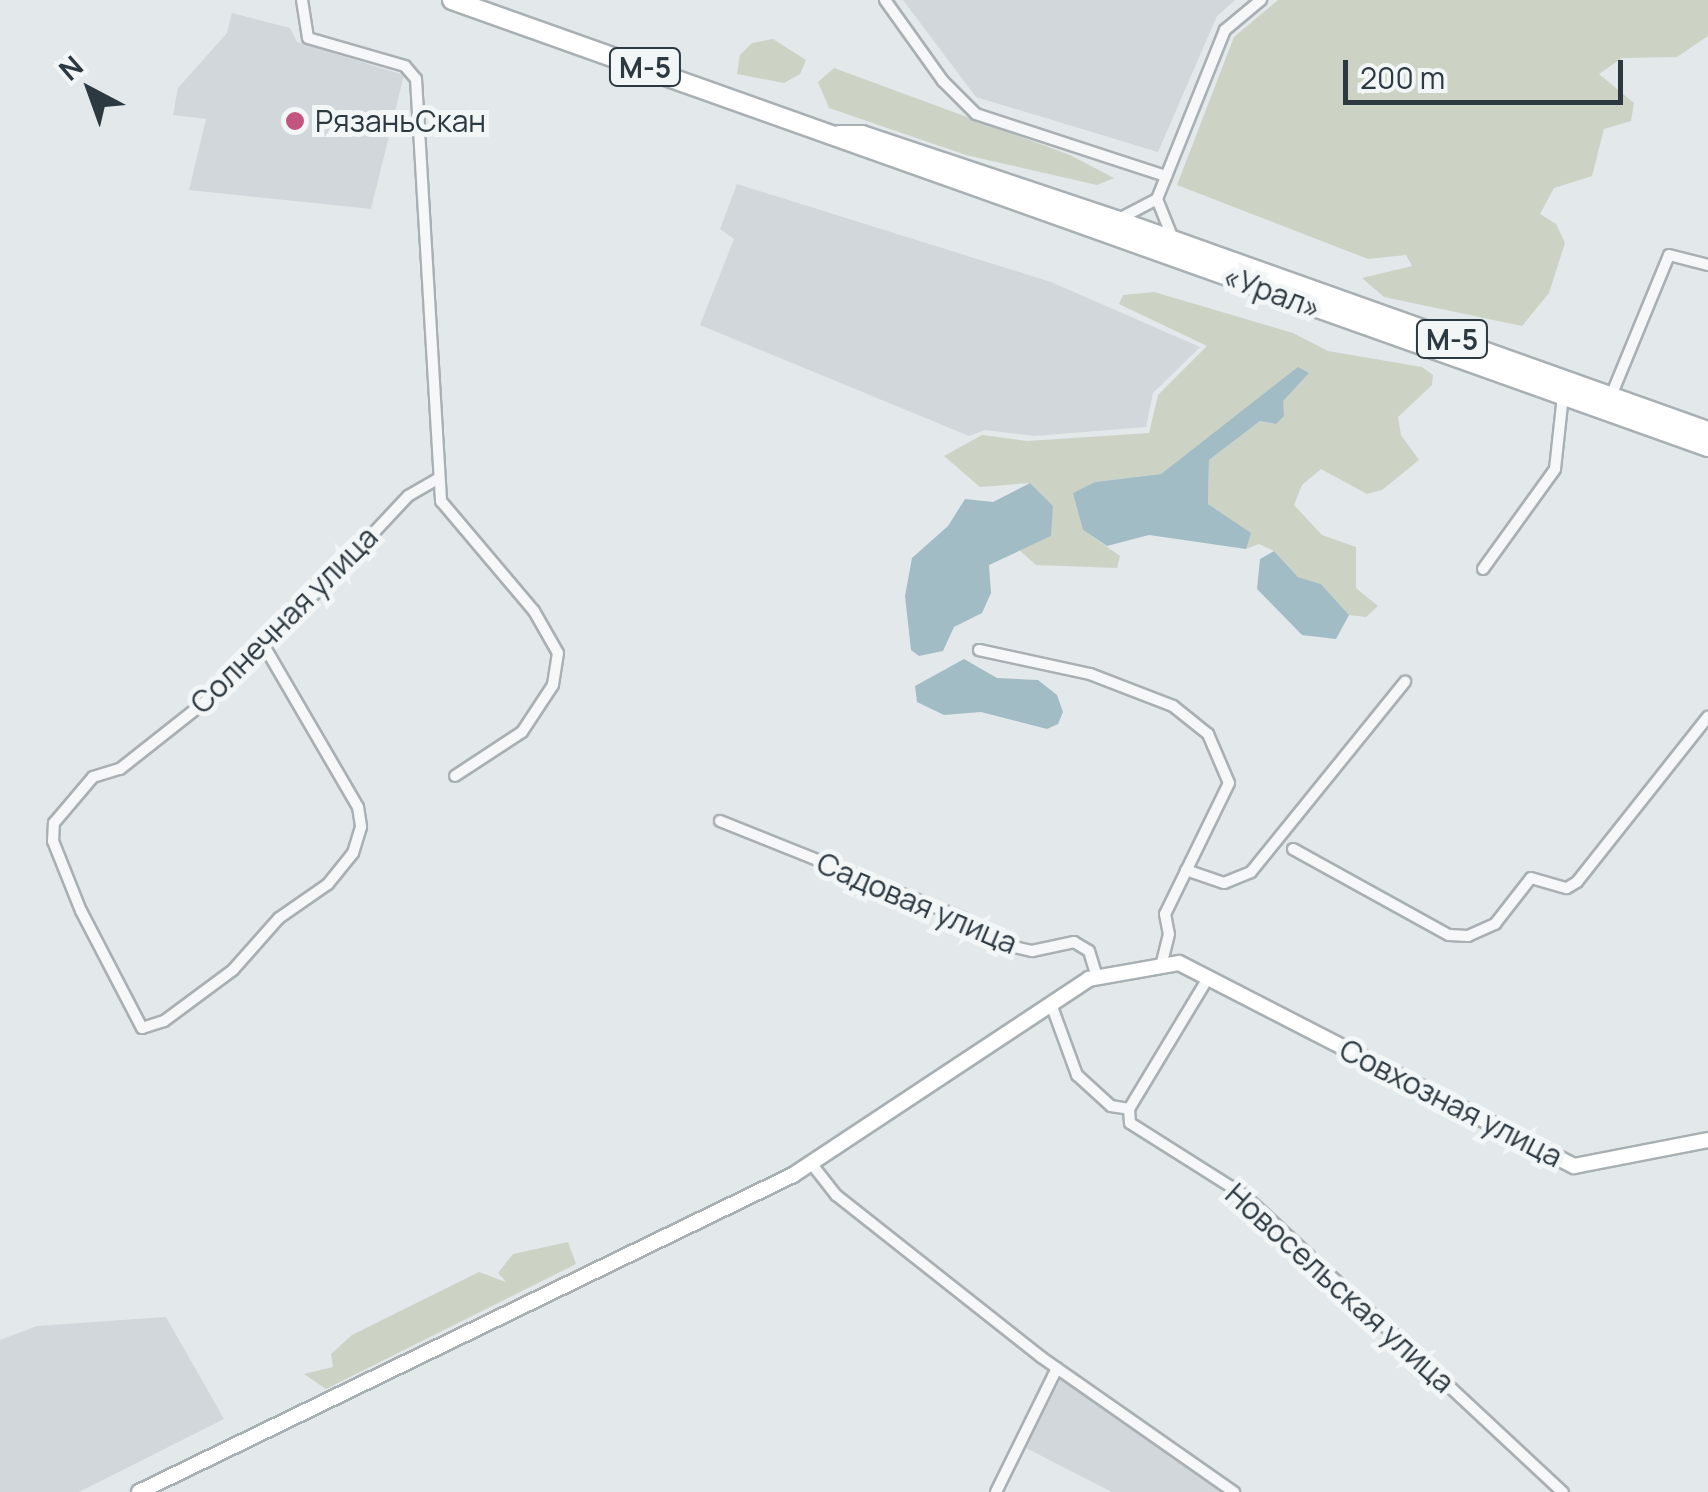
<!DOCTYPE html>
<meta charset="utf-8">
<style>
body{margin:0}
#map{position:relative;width:1708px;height:1492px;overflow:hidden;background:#e3e8ea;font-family:Manrope,sans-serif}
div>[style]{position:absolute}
.built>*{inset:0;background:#d2d7dc}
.green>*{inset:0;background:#ccd3c5}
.water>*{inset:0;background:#a2bcc6}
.roads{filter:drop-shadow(2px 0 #a9b0b4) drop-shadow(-2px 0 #a9b0b4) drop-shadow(0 2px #a9b0b4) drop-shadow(0 -2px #a9b0b4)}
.street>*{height:10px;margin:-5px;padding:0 5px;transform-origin:5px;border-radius:5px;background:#f6f7f9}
.secondary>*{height:14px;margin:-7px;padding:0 7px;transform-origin:7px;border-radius:7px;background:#fff}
.highway>*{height:18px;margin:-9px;padding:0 9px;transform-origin:9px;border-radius:9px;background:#fff}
.dots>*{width:28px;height:28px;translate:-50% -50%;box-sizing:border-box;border:5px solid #f3f6f7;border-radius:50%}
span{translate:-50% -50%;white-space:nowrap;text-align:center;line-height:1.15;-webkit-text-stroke:10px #f3f6f7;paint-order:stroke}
.shield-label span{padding:2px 8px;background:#f3f6f7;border:2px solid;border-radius:8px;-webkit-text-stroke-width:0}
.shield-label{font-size:28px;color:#2d3941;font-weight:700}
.poi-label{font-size:30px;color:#2d3941}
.left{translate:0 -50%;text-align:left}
.street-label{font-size:30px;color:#2d3941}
.north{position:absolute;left:40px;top:40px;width:100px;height:100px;-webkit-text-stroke:8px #f3f6f7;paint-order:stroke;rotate:319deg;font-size:28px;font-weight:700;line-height:40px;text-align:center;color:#2d3941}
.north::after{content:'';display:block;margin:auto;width:35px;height:45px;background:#2d3941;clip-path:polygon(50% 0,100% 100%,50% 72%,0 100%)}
.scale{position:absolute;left:1343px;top:60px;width:280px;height:45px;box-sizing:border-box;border:5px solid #2d3941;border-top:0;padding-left:12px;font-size:30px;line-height:35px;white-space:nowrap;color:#2d3941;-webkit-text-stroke:8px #f3f6f7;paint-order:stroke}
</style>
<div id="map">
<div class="built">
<i style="clip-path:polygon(903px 0,1235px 0,1217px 16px,1158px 152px,976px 97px)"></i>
<i style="clip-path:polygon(232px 13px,290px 28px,297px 42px,404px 75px,371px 209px,189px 190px,206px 119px,173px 115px,178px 88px,227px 33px)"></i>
<i style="clip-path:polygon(737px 184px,1051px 282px,1200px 347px,1153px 393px,1146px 427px,1034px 436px,985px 430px,969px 436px,700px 325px,734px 239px,720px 229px)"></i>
<i style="clip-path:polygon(166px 1317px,224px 1419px,79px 1492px,0 1492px,0 1340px,37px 1326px)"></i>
<i style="clip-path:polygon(1062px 1376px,1228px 1492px,1112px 1492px,1026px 1448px)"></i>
</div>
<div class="green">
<i style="clip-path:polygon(1278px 0,1708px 0,1708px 36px,1677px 57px,1622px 58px,1599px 74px,1634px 103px,1631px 121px,1604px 129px,1592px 176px,1554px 188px,1540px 214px,1556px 224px,1565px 243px,1549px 293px,1522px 326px,1384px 297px,1362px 278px,1412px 266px,1406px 255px,1368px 259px,1177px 185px,1234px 37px)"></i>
<i style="clip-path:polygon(773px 39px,806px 60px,800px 74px,784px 83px,737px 74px,740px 55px,752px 43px)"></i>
<i style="clip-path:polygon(834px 68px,1070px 155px,1114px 178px,1097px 185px,966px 155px,829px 108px,818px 82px)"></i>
<i style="clip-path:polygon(1154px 292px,1293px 333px,1328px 351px,1422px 367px,1433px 375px,1432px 385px,1398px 417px,1401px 435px,1419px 460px,1382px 490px,1367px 494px,1321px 469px,1302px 485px,1294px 505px,1322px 535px,1356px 547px,1356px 588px,1378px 606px,1366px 617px,1349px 615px,1321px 584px,1298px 577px,1274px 551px,1259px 544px,1246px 549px,1250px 533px,1208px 504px,1209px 460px,1260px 421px,1275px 424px,1281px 381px,1161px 474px,1095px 482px,1083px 530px,1120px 556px,1117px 568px,1036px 565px,1019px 550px,1051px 536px,1052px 506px,1030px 483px,980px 487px,944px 456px,982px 435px,1027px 441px,1149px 433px,1158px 395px,1207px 346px,1119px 304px,1123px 295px)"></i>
<i style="clip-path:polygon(568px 1242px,576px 1264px,326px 1389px,304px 1374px,333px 1367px,331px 1354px,352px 1335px,479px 1272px,506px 1282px,498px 1273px,513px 1254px)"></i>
</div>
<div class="water">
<i style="clip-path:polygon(1298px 367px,1309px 373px,1283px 401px,1284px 416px,1276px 424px,1260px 421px,1209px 460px,1208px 504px,1251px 533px,1246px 549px,1149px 535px,1107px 546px,1083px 530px,1073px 493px,1095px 482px,1161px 474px)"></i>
<i style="clip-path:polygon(1030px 483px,1053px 506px,1051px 536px,989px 565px,991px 593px,982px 613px,954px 627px,943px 651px,919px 656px,911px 650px,905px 596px,912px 558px,948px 526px,965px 499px,993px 502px)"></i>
<i style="clip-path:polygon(1274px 551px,1298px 577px,1321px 584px,1349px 615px,1336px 639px,1302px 635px,1257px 589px,1260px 559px)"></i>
<i style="clip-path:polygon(964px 659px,997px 678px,1038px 680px,1057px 695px,1063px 712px,1058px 724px,1047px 729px,981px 712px,944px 715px,917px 702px,915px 686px)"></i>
</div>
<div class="roads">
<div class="street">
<i style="left:302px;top:0;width:38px;rotate:81deg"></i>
<i style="left:308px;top:38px;width:101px;rotate:16.1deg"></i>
<i style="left:405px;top:66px;width:17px;rotate:50deg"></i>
<i style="left:416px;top:79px;width:423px;rotate:86.6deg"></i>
<i style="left:441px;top:501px;width:144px;rotate:49.8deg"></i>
<i style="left:534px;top:611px;width:48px;rotate:60.3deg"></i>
<i style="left:558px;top:653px;width:32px;rotate:99deg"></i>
<i style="left:553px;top:685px;width:56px;rotate:123.4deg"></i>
<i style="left:522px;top:732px;width:80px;rotate:146.7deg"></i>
<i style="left:885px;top:0;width:100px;rotate:54.4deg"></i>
<i style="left:943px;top:81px;width:47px;rotate:45deg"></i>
<i style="left:976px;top:114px;width:200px;rotate:18.1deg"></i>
<i style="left:1157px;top:199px;width:43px;rotate:68.2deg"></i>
<i style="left:1117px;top:220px;width:45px;rotate:-27.7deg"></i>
<i style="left:1157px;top:199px;width:182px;rotate:-68.1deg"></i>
<i style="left:1225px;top:30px;width:47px;rotate:-39.8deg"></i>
<i style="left:1611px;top:396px;width:152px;rotate:-67.6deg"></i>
<i style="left:1669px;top:255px;width:40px;rotate:14.4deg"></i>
<i style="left:1483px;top:569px;width:123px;rotate:-54.2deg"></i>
<i style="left:1555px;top:469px;width:74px;rotate:-83.8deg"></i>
<i style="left:263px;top:644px;width:189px;rotate:59.8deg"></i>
<i style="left:358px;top:807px;width:20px;rotate:81deg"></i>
<i style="left:361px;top:827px;width:27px;rotate:107deg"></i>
<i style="left:353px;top:853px;width:40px;rotate:129deg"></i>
<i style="left:328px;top:884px;width:60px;rotate:145.2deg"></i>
<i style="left:279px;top:918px;width:69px;rotate:131.5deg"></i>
<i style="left:233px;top:970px;width:86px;rotate:143.5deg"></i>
<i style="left:164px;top:1021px;width:23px;rotate:162deg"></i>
<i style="left:142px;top:1028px;width:132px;rotate:-117.5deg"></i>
<i style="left:81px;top:911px;width:75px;rotate:-111.8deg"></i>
<i style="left:53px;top:841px;width:18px;rotate:-87deg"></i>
<i style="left:54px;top:823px;width:60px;rotate:-49.7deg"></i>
<i style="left:93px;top:777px;width:28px;rotate:-17deg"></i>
<i style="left:120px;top:769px;width:127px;rotate:-38.3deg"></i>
<i style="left:220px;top:690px;width:63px;rotate:-46.9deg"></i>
<i style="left:263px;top:644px;width:102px;rotate:-44.2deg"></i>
<i style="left:336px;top:573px;width:105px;rotate:-46.9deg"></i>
<i style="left:408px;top:496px;width:34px;rotate:-30deg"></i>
<i style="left:979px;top:650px;width:114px;rotate:12.2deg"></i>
<i style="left:1090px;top:674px;width:89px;rotate:21.1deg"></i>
<i style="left:1173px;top:706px;width:45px;rotate:38.7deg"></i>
<i style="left:1208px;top:734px;width:53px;rotate:66.8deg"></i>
<i style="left:1229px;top:783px;width:146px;rotate:116deg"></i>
<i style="left:1165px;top:914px;width:20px;rotate:79deg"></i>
<i style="left:1169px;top:934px;width:34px;rotate:104deg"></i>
<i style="left:720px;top:821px;width:261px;rotate:21.8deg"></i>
<i style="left:962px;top:918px;width:56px;rotate:30.3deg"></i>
<i style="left:1010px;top:946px;width:23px;rotate:13deg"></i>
<i style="left:1032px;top:951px;width:43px;rotate:-12.1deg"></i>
<i style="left:1074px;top:942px;width:17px;rotate:31deg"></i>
<i style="left:1089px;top:951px;width:27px;rotate:73deg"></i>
<i style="left:1293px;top:849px;width:178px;rotate:28.9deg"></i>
<i style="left:1449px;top:935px;width:19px;rotate:3deg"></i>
<i style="left:1468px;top:936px;width:30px;rotate:-24deg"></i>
<i style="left:1495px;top:924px;width:58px;rotate:-52deg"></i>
<i style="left:1531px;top:878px;width:37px;rotate:16deg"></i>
<i style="left:1567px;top:888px;width:12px;rotate:-31deg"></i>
<i style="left:1577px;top:882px;width:211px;rotate:-51.6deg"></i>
<i style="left:1186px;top:870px;width:40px;rotate:18.9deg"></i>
<i style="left:1224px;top:883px;width:29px;rotate:-22deg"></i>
<i style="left:1251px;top:872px;width:245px;rotate:-51deg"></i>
<i style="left:1051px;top:1004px;width:76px;rotate:69.9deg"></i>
<i style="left:1077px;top:1075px;width:46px;rotate:42.4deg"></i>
<i style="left:1111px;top:1106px;width:18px;rotate:9deg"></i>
<i style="left:1129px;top:1109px;width:14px;rotate:86deg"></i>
<i style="left:1130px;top:1123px;width:135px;rotate:32.3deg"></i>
<i style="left:1244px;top:1195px;width:436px;rotate:43deg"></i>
<i style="left:1129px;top:1109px;width:153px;rotate:-58.9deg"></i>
<i style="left:811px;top:1163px;width:41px;rotate:52deg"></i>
<i style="left:836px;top:1195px;width:261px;rotate:38.3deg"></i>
<i style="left:1041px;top:1357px;width:236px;rotate:35deg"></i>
<i style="left:996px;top:1492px;width:138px;rotate:-63.8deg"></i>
</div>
<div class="secondary">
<i style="left:139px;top:1492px;width:727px;rotate:-25.86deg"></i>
<i style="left:793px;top:1175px;width:355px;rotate:-33.5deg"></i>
<i style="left:1089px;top:979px;width:91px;rotate:-10.1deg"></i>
<i style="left:1179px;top:963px;width:444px;rotate:27.2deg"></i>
<i style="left:1574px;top:1166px;width:136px;rotate:-11deg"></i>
</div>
<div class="highway">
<i style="left:452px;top:0;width:1333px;rotate:19.59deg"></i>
<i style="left:839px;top:135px;width:23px"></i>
<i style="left:862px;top:135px;width:268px;rotate:18.5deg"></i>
<i style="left:1116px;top:220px;width:628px;rotate:19.62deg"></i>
</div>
</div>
<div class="dots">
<i style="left:295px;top:121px;background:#c2557f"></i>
</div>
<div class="shield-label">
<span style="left:645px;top:67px">М-5</span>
<span style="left:1452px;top:339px">М-5</span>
</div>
<div class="poi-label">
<span class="left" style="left:315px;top:121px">РязаньСкан</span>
</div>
<div class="street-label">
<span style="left:1272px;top:292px;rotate:20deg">«Урал»</span>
<span style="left:284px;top:620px;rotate:-45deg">Солнечная улица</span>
<span style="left:917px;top:903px;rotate:23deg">Садовая улица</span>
<span style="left:1451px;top:1103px;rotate:27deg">Совхозная улица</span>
<span style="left:1340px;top:1288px;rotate:42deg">Новосельская улица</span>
</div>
<div class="north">N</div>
<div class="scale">200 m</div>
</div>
